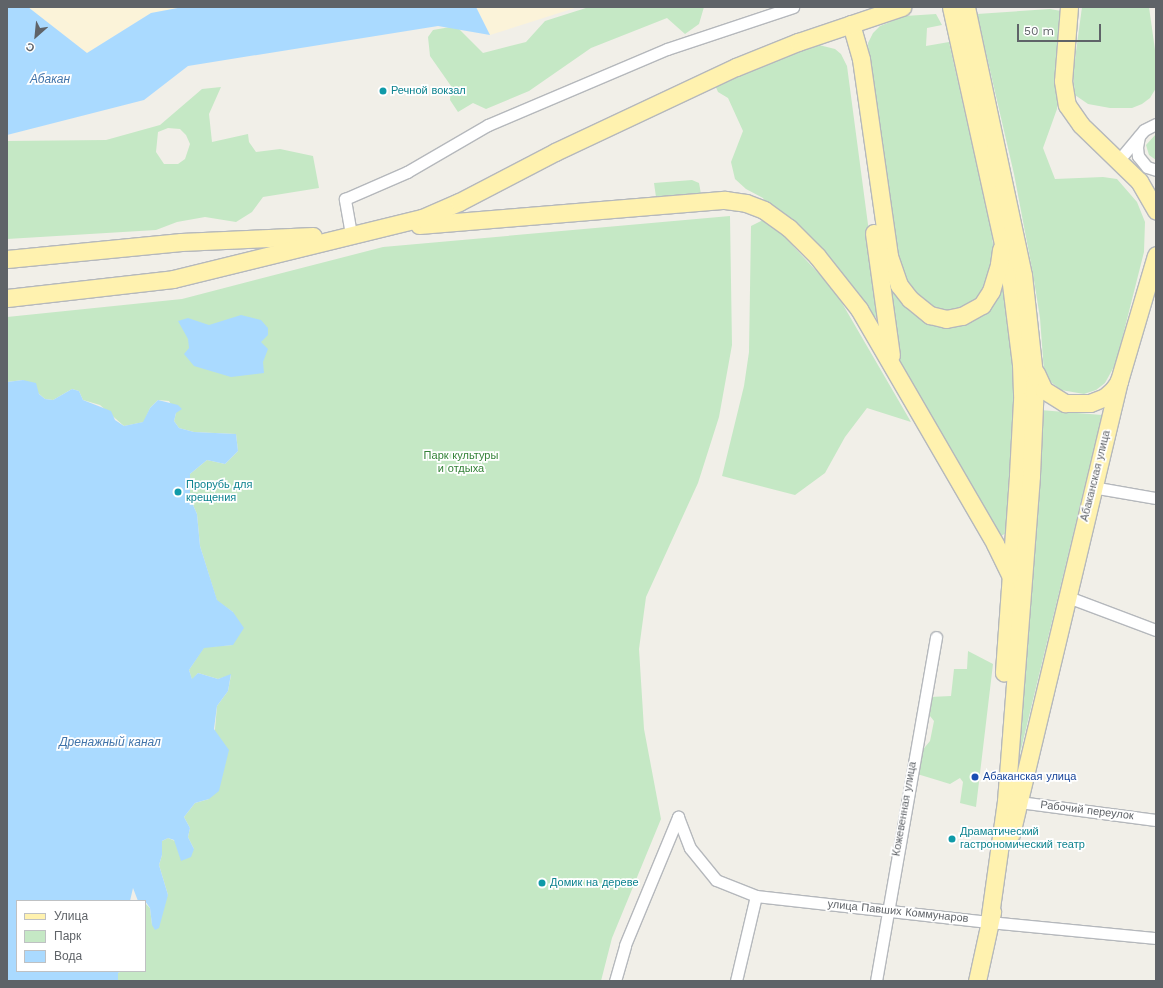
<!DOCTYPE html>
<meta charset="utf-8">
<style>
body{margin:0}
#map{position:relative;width:1163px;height:988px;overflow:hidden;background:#f1efe8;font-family:"Work Sans",sans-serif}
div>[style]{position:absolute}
.green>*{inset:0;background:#c5e8c5}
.sand>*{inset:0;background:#fbf3d9}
.water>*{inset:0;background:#aadaff}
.roads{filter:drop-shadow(1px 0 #b5b8bc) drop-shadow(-1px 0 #b5b8bc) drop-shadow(0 1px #b5b8bc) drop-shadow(0 -1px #b5b8bc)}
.street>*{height:11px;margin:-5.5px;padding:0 5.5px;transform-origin:5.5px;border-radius:5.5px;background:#fff}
.primary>*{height:17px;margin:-8.5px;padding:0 8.5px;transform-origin:8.5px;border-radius:8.5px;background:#fff2af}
.dots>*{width:11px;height:11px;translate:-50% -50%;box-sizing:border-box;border:2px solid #fff;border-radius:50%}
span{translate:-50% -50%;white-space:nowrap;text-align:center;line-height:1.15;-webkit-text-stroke:3.5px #fff;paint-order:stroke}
.culture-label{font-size:11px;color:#0d838f}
.left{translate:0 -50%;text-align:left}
.park-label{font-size:11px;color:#348238}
.street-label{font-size:11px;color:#5f6368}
.transit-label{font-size:11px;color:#164399}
.water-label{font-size:12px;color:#4174aa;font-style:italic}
.frame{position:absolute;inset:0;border:8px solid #5f6368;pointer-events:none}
.legend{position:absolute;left:16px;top:900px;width:130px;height:72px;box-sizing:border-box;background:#fff;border:1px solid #bfc1c3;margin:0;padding:5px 7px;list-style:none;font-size:12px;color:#5f6368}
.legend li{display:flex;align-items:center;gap:8px;height:20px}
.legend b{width:20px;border:1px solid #bfc1c3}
.north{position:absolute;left:16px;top:16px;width:40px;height:40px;-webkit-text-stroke:3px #fff;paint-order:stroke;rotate:207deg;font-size:11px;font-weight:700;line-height:16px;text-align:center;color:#5f6368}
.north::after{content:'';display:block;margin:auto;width:14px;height:18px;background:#5f6368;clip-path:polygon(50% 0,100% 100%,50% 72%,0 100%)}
.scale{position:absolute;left:1017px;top:24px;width:84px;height:18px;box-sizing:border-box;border:2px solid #5f6368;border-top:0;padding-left:5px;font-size:12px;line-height:14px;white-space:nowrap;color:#5f6368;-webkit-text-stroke:3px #fff;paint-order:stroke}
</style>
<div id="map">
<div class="green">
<i style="clip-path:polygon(589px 7px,704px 7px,699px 24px,685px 34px,667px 18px,591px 48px,529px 91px,486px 109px,473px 103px,458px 112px,450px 100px,451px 86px,430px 56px,428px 37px,433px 30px,456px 26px,483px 53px,526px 42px,545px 21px)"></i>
<i style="clip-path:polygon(1082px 7px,1149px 7px,1156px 57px,1156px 88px,1150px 98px,1142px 104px,1132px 108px,1110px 108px,1088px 104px,1075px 95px,1073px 74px)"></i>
<i style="clip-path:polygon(1050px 9px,1061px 11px,1059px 74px,1057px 109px,1043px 148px,1055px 179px,1103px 177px,1117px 179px,1137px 202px,1145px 222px,1144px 252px,1116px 363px,1105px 383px,1096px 390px,1084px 394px,1061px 390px,1047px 379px,1044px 372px,1040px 318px,1033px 274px,1014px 174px,977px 14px)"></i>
<i style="clip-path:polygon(936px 14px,942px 25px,927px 28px,926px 46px,949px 42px,991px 229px,994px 252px,982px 295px,953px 312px,927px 306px,900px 274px,869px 64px,868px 43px,873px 33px,880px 26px,905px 16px)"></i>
<i style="clip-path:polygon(819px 45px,835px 49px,841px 54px,847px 66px,880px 315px,870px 319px,770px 210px,763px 198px,746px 189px,735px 179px,731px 162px,743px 131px,728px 98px,718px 92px,715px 85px,802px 49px)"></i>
<i style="clip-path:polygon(evenodd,221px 87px,209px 114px,212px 142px,248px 134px,249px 142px,256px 152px,280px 149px,313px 156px,319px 188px,263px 197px,252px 212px,236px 222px,205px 217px,177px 222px,156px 230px,7px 239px,7px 141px,106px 140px,160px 125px,202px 89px,221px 87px,168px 128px,180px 129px,186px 135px,190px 144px,185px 159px,178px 164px,164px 164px,156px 152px,158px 132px,168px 128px)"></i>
<i style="clip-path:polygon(1156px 134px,1156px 160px,1149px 155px,1146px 145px)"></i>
<i style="clip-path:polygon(692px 180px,699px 183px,701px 194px,656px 197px,654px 183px)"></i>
<i style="clip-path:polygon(730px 216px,732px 345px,719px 417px,698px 483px,646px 597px,639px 649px,644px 729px,661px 819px,612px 938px,601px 981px,118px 981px,118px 973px,122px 971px,145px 971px,145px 903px,150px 908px,152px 925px,168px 895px,159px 865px,162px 855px,162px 841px,168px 838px,194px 849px,188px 837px,190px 828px,184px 817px,195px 803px,209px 799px,217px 706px,228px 691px,231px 675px,218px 679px,198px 673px,192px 680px,189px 670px,204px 647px,233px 645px,233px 612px,217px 601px,200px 546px,197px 514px,190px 498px,190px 474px,207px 460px,225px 464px,238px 451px,236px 434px,194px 432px,179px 428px,174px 421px,176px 413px,169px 401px,158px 400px,150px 408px,144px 422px,124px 426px,100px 405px,83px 400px,79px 391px,72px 389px,53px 400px,45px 399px,23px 380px,7px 382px,7px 317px,182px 299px,383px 247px)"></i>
<i style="clip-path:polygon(767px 218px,835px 291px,911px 422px,867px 408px,845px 437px,825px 473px,795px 495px,722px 476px,744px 386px,749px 352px,751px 226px)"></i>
<i style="clip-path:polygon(886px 264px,898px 293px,965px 323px,983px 312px,1000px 289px,1004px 291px,1013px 365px,1013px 404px,1006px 533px,998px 538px,901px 366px,897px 356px)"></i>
<i style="clip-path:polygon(1040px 410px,1102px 415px,1016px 770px)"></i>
<i style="clip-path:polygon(968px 651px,993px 664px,976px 807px,960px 803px,963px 782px,960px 778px,950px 784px,914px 773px,916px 758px,930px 741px,934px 721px,926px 711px,930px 697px,951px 696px,954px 669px,967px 669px)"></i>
</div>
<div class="sand">
<i style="clip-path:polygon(28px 7px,183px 7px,151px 13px,87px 53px)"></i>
<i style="clip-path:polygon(476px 7px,578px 7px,490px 35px)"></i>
</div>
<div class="water">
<i style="clip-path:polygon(7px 7px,28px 7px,87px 53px,151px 13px,183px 7px,476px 7px,490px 35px,438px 26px,188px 66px,144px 100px,7px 135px)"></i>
<i style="clip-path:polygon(241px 315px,261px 320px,268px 328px,268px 335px,261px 342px,268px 349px,263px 362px,264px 373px,231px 377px,194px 366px,184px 354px,189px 348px,188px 339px,178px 321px,188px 318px,209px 325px)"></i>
<i style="clip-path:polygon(23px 380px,36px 383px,39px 394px,45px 399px,53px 400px,72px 389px,79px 391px,83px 400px,111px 411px,115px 420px,124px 426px,143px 422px,150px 408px,158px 400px,178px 405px,182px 409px,176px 413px,174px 421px,179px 428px,194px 432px,236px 434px,238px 451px,225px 464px,207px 460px,190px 474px,190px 498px,197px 514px,200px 546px,217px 600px,233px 612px,244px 628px,233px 645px,204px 648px,189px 670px,192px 679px,198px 673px,218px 679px,231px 674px,228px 691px,217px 706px,214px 729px,229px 750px,219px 791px,209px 799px,195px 803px,184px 817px,190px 828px,188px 837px,194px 849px,191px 857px,181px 861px,174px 840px,168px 838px,162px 841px,162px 855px,159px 865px,168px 895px,159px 928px,155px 930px,152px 925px,150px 908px,145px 901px,138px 901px,133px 888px,130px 901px,17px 901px,17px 971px,122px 971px,118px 973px,118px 981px,7px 981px,7px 382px)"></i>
</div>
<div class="roads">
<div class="street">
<i style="left:1139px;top:136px;width:11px;rotate:100deg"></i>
<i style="left:1137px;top:147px;width:9px;rotate:84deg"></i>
<i style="left:1138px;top:156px;width:14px;rotate:51deg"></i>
<i style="left:1147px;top:167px;width:9px;rotate:18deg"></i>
<i style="left:1118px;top:161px;width:40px;rotate:-50deg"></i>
<i style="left:1144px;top:130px;width:13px;rotate:-27deg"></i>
<i style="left:351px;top:234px;width:36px;rotate:-100deg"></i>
<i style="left:345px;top:199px;width:68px;rotate:-23.5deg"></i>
<i style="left:407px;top:172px;width:94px;rotate:-30.1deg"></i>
<i style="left:488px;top:125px;width:194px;rotate:-23deg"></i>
<i style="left:667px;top:49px;width:133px;rotate:-18.4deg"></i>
<i style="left:1092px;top:487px;width:65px;rotate:9.8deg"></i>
<i style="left:1068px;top:597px;width:94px;rotate:20.6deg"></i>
<i style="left:1019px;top:802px;width:138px;rotate:7.5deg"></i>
<i style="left:678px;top:817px;width:33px;rotate:69deg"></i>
<i style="left:690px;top:848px;width:41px;rotate:50.9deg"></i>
<i style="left:716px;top:880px;width:43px;rotate:21.8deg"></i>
<i style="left:756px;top:896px;width:234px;rotate:6.4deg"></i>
<i style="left:989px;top:922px;width:168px;rotate:5.5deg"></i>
<i style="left:615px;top:981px;width:37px;rotate:-74deg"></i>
<i style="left:625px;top:945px;width:139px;rotate:-67.5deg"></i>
<i style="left:736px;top:981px;width:87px;rotate:-76.8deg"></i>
<i style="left:876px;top:981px;width:349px;rotate:-80.1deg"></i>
</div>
<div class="primary">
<i style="left:951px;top:7px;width:275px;rotate:77.6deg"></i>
<i style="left:1010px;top:276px;width:89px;rotate:82.9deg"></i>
<i style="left:1021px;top:364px;width:37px;rotate:88deg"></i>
<i style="left:1022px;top:401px;width:75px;rotate:93.1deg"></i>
<i style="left:1018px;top:476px;width:197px;rotate:94.1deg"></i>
<i style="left:966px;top:7px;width:274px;rotate:78deg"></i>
<i style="left:1023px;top:275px;width:109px;rotate:83.7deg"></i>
<i style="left:1035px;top:383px;width:93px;rotate:92.5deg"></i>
<i style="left:1031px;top:476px;width:326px;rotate:94.4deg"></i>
<i style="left:1006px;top:801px;width:122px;rotate:98deg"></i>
<i style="left:1069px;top:7px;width:74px;rotate:94.6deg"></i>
<i style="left:1063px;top:81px;width:24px;rotate:81deg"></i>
<i style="left:1067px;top:105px;width:24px;rotate:55deg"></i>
<i style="left:1081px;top:125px;width:81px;rotate:44deg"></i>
<i style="left:1139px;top:181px;width:34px;rotate:60deg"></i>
<i style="left:851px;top:24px;width:36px;rotate:74deg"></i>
<i style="left:861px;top:59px;width:199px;rotate:81.9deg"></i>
<i style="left:889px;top:256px;width:31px;rotate:71deg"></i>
<i style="left:899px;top:285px;width:18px;rotate:52deg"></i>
<i style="left:910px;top:299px;width:26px;rotate:39deg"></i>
<i style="left:930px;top:315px;width:16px;rotate:14deg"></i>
<i style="left:946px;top:319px;width:16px;rotate:-11deg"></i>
<i style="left:962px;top:316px;width:23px;rotate:-29deg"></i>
<i style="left:982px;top:305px;width:17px;rotate:-57deg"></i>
<i style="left:991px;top:291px;width:28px;rotate:-73deg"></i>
<i style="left:999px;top:264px;width:15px;rotate:-82deg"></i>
<i style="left:419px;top:225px;width:307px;rotate:-4.7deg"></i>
<i style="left:725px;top:200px;width:21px;rotate:8deg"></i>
<i style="left:746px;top:203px;width:19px;rotate:21deg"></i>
<i style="left:764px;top:210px;width:31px;rotate:36deg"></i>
<i style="left:789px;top:228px;width:40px;rotate:45deg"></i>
<i style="left:817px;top:256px;width:68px;rotate:51.6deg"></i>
<i style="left:859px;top:309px;width:272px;rotate:59.9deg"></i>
<i style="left:995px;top:544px;width:34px;rotate:64deg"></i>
<i style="left:874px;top:233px;width:123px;rotate:82.1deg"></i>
<i style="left:7px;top:259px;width:175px;rotate:-5.6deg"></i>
<i style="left:181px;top:242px;width:132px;rotate:-2.6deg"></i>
<i style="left:7px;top:298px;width:167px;rotate:-6.5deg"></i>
<i style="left:173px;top:279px;width:256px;rotate:-13.8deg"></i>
<i style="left:422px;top:218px;width:40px;rotate:-23.4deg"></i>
<i style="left:459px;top:202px;width:108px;rotate:-27.5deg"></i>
<i style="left:555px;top:152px;width:200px;rotate:-25.2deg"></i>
<i style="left:736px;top:67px;width:67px;rotate:-22deg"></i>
<i style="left:798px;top:42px;width:110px;rotate:-18.6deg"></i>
<i style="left:1036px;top:373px;width:19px;rotate:65deg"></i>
<i style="left:1044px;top:390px;width:25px;rotate:32deg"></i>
<i style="left:1065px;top:403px;width:25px"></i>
<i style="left:1090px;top:403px;width:16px;rotate:-22deg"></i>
<i style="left:1105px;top:397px;width:11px;rotate:-41deg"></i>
<i style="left:1113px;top:390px;width:11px;rotate:-56deg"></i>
<i style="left:1119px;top:381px;width:131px;rotate:-73.6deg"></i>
<i style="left:1011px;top:834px;width:466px;rotate:-76.6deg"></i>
<i style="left:977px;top:981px;width:71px;rotate:-77.7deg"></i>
</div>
</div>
<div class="dots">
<i style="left:383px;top:91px;background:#0f9aa8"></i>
<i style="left:178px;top:492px;background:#0f9aa8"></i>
<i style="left:975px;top:777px;background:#1a4fb4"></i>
<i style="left:952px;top:839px;background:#0f9aa8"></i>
<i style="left:542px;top:883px;background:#0f9aa8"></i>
</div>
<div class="culture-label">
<span class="left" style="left:391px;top:91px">Речной вокзал</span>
<span class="left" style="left:186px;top:492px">Прорубь для<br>крещения</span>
<span class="left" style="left:960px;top:839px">Драматический<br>гастрономический театр</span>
<span class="left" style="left:550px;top:883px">Домик на дереве</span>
</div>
<div class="park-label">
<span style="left:461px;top:463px">Парк культуры<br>и отдыха</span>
</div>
<div class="street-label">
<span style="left:1096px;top:476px;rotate:-76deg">Абаканская улица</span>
<span style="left:905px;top:809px;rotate:-80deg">Кожевенная улица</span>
<span style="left:1087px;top:811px;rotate:7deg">Рабочий переулок</span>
<span style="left:898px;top:912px;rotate:6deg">улица Павших Коммунаров</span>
</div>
<div class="transit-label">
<span class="left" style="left:983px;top:777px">Абаканская улица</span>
</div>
<div class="water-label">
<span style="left:50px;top:80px">Абакан</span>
<span style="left:110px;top:743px">Дренажный канал</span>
</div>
<div class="frame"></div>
<ul class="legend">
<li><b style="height:5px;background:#fff2af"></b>Улица</li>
<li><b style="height:11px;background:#c5e8c5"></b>Парк</li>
<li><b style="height:11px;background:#aadaff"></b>Вода</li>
</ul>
<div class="north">С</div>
<div class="scale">50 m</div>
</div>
